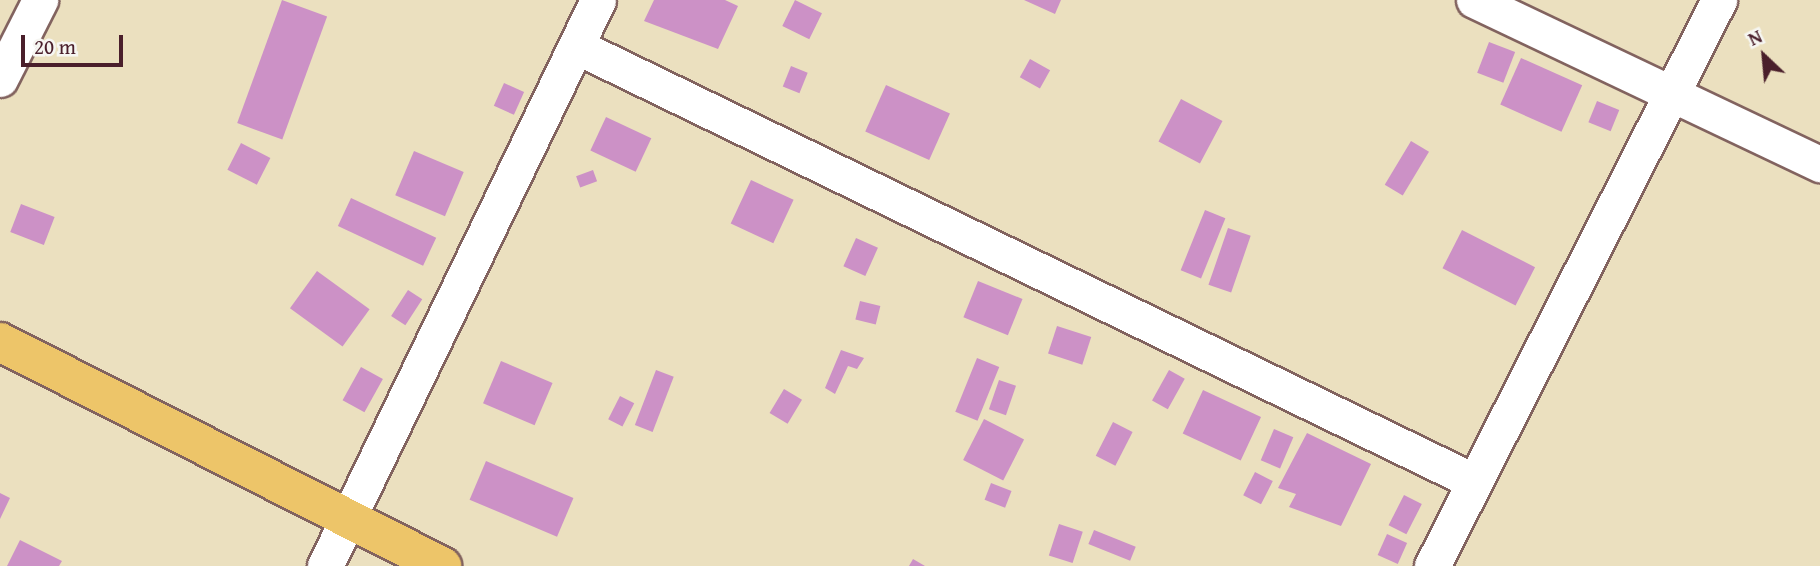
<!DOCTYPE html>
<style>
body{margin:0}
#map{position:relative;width:1820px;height:566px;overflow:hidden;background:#ebe0bf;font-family:"Gentium Book Plus",serif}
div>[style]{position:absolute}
.building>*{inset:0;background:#cc91c6;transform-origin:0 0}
.roads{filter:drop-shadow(2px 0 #82635f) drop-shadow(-2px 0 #82635f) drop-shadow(0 2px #82635f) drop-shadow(0 -2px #82635f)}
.street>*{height:35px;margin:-17.5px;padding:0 17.5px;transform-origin:17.5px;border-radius:17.5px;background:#fff}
.primary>*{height:38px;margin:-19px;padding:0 19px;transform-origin:19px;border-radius:19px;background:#edc569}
span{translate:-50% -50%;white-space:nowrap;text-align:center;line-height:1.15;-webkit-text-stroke:6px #f6f6f2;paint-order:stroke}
.north{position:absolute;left:1729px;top:21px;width:70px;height:70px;-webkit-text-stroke:5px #f6f6f2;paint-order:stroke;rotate:334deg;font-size:19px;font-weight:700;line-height:28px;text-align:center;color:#4a1f2b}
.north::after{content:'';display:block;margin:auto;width:24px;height:32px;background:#4a1f2b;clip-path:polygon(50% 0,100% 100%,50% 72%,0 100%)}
.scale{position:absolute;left:21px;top:35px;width:102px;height:32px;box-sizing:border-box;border:4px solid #4a1f2b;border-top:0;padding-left:9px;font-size:21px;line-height:24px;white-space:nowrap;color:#4a1f2b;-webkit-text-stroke:5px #f6f6f2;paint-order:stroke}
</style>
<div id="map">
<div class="building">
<i style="left:282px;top:0;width:48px;height:131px;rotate:20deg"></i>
<i style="clip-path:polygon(654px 0,725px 0,738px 6px,718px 49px,644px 21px)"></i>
<i style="left:795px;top:0;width:30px;height:29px;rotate:26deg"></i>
<i style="clip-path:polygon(1024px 0,1061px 0,1055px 14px)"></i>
<i style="left:1489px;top:42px;width:28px;height:33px;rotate:21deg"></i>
<i style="left:1521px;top:58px;width:67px;height:51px;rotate:24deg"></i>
<i style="left:1030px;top:59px;width:23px;height:21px;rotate:29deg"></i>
<i style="left:791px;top:66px;width:18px;height:22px;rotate:22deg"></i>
<i style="left:504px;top:83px;width:22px;height:25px;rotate:24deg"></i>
<i style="left:886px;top:85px;width:70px;height:51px;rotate:24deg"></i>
<i style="left:1181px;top:99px;width:47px;height:48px;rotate:28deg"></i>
<i style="left:1597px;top:101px;width:24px;height:23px;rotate:22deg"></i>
<i style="left:606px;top:117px;width:50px;height:37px;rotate:25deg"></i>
<i style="left:1411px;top:141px;width:21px;height:51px;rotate:31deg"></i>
<i style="left:241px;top:143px;width:33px;height:30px;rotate:27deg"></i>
<i style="left:414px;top:151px;width:54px;height:48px;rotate:23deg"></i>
<i style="left:593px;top:170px;width:12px;height:18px;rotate:70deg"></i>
<i style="left:751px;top:180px;width:47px;height:48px;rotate:25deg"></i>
<i style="left:351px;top:198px;width:94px;height:31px;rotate:25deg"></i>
<i style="left:21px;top:204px;width:36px;height:30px;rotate:21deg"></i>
<i style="left:1205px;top:210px;width:22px;height:65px;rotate:22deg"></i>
<i style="left:1228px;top:228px;width:24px;height:60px;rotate:19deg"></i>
<i style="left:1462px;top:230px;width:82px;height:43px;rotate:27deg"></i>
<i style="left:856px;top:238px;width:24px;height:31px;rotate:24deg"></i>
<i style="left:317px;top:271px;width:65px;height:46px;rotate:36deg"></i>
<i style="left:978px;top:281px;width:48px;height:39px;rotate:22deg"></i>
<i style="left:408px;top:290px;width:17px;height:31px;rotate:33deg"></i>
<i style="left:860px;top:301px;width:21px;height:19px;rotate:14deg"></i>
<i style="left:1057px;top:326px;width:36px;height:29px;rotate:18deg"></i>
<i style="clip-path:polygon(841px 350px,864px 358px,857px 369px,848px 366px,835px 394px,825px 388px)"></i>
<i style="left:977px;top:358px;width:24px;height:58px;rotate:22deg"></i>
<i style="left:501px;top:361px;width:56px;height:46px;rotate:23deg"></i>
<i style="left:361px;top:367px;width:25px;height:38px;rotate:29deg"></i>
<i style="left:656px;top:370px;width:19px;height:59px;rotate:21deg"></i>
<i style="left:1169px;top:370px;width:18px;height:35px;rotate:29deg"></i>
<i style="left:999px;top:380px;width:18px;height:31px;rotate:19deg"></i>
<i style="left:784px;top:389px;width:21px;height:28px;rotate:31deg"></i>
<i style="left:1203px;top:390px;width:64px;height:48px;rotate:25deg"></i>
<i style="left:620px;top:396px;width:16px;height:26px;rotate:27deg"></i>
<i style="left:984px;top:419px;width:45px;height:46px;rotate:27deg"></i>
<i style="left:1113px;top:422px;width:22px;height:38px;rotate:27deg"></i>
<i style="left:1274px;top:429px;width:21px;height:34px;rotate:23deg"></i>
<i style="clip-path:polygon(1307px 433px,1371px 464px,1341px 526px,1289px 507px,1296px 494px,1278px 488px)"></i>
<i style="left:486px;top:461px;width:95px;height:42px;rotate:23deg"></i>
<i style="left:1255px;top:472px;width:20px;height:26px;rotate:27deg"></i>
<i style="left:991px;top:483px;width:22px;height:18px;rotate:21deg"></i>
<i style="clip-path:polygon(0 493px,10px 498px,0 519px)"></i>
<i style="left:1404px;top:495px;width:20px;height:34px;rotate:27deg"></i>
<i style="left:1059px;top:524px;width:25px;height:33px;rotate:18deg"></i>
<i style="left:1094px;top:530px;width:45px;height:15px;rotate:22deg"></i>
<i style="left:1387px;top:534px;width:22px;height:23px;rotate:24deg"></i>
<i style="clip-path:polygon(20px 540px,62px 561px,59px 566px,7px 566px)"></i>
<i style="clip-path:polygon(913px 559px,925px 566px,909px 566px)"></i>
</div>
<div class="roads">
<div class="street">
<i style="left:1474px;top:0;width:383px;rotate:25.4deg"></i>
<i style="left:576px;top:46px;width:997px;rotate:25.87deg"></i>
<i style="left:0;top:79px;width:89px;rotate:-63.1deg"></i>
<i style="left:325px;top:566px;width:628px;rotate:-64.25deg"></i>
<i style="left:1432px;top:566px;width:635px;rotate:-63.11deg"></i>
</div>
<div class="primary">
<i style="left:0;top:342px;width:496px;rotate:26.9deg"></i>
</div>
</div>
<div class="north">N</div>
<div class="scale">20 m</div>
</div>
